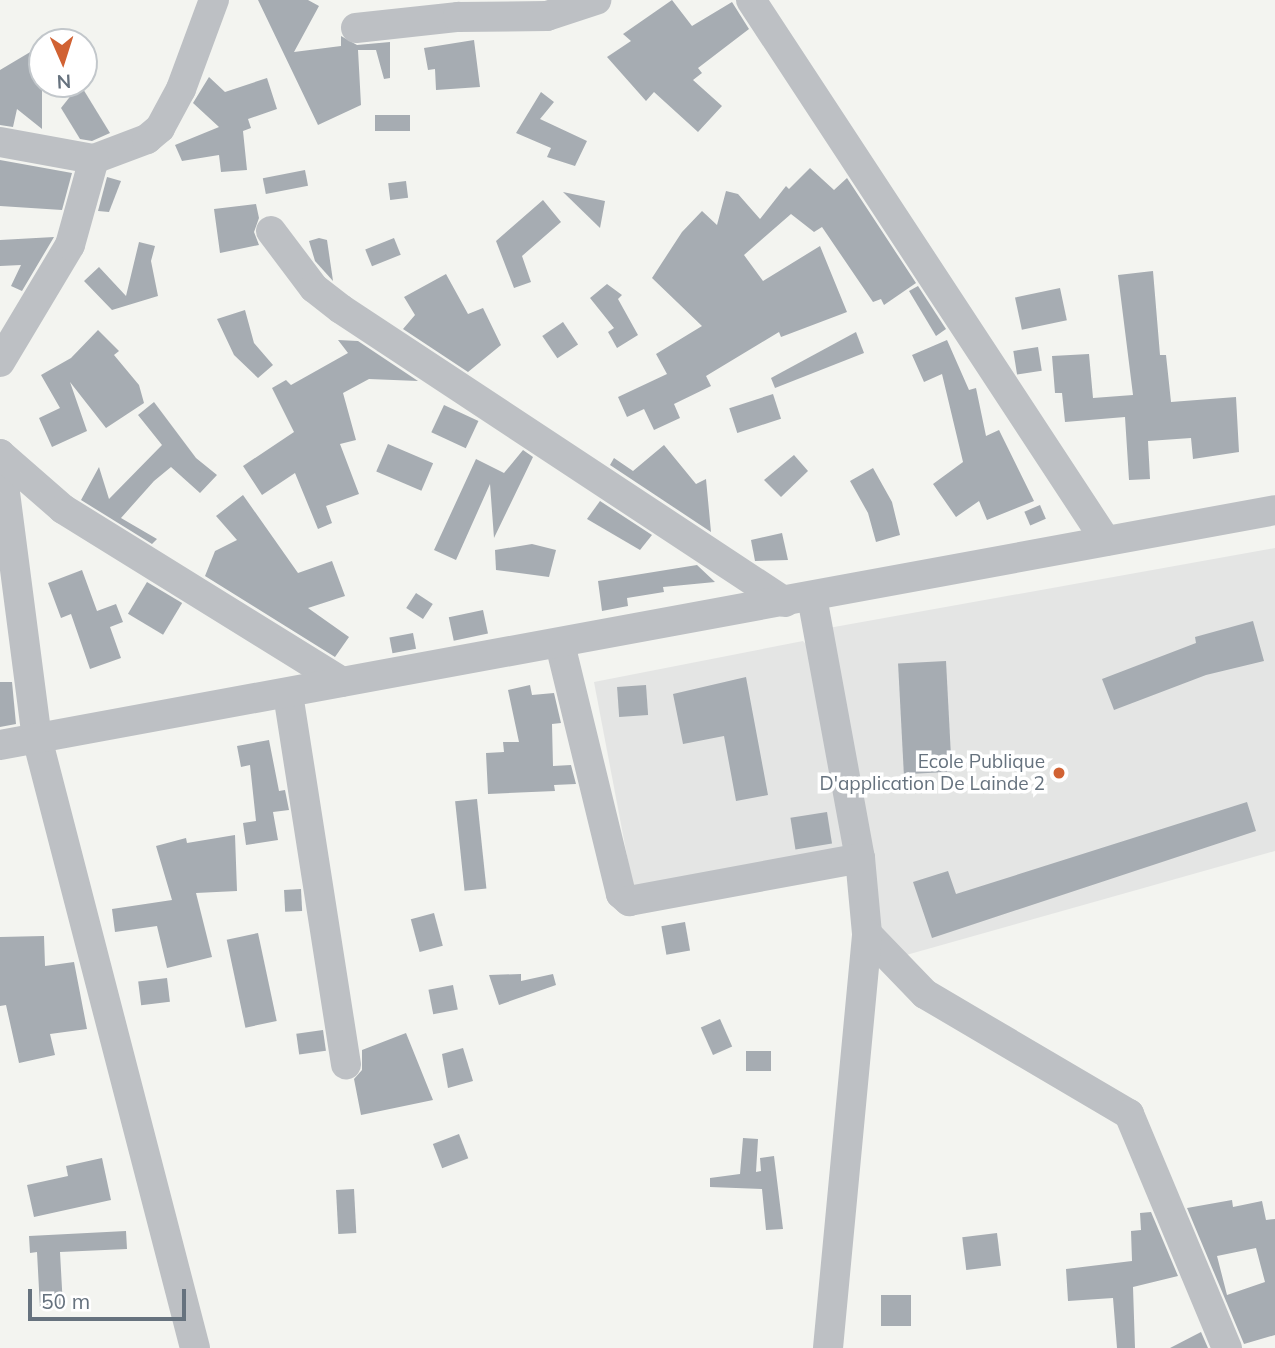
<!DOCTYPE html>
<style>
body{margin:0}
#map{position:relative;width:1275px;height:1348px;overflow:hidden;background:#f3f4f0;font-family:Mulish,sans-serif}
div>[style]{position:absolute}
.built>*{inset:0;background:#e4e5e4}
.building>*{inset:0;background:#a6acb2;transform-origin:0 0}
.minor>*{height:30px;margin:-15px;padding:0 15px;transform-origin:15px;border-radius:15px;background:#bdc0c4}
.dots>*{width:19px;height:19px;translate:-50% -50%;box-sizing:border-box;border:4px solid #fff;border-radius:50%}
span{translate:-50% -50%;white-space:nowrap;text-align:center;line-height:1.15;-webkit-text-stroke:7px #fff;paint-order:stroke}
.poi-label{font-size:19px;color:#66727e}
.right{translate:-100% -50%;text-align:right}
.north{position:absolute;left:28px;top:28px;width:70px;height:70px;box-sizing:border-box;background:#fff;border:2px solid #c2c7cb;border-radius:50%;rotate:177deg;font-size:19px;font-weight:700;line-height:28px;text-align:center;color:#66727e}
.north::after{content:'';display:block;margin:auto;width:24px;height:32px;background:#d16233;clip-path:polygon(50% 0,100% 100%,50% 72%,0 100%)}
.scale{position:absolute;left:28px;top:1289px;width:158px;height:32px;box-sizing:border-box;border:4px solid #66727e;border-top:0;padding-left:9px;font-size:21px;line-height:24px;white-space:nowrap;color:#66727e;-webkit-text-stroke:5px #fff;paint-order:stroke}
</style>
<div id="map">
<div class="built">
<i style="clip-path:polygon(1275px 548px,1275px 851px,885px 961px,823px 629px)"></i>
<i style="clip-path:polygon(803px 641px,817px 657px,852px 851px,635px 898px,594px 682px)"></i>
</div>
<div class="building">
<i style="clip-path:polygon(258px 0,308px 0,319px 6px,294px 52px,341px 46px,341px 36px,357px 45px,390px 42px,390px 78px,384px 79px,376px 50px,358px 50px,361px 105px,318px 125px)"></i>
<i style="clip-path:polygon(672px 0,692px 26px,732px 2px,749px 29px,698px 68px,702px 73px,693px 80px,722px 106px,698px 132px,654px 92px,646px 101px,607px 57px,631px 41px,623px 34px)"></i>
<i style="clip-path:polygon(474px 40px,480px 87px,436px 90px,435px 69px,428px 70px,424px 48px)"></i>
<i style="clip-path:polygon(42px 45px,42px 129px,17px 109px,13px 127px,0 125px,0 70px)"></i>
<i style="clip-path:polygon(209px 77px,225px 92px,267px 78px,277px 109px,248px 119px,251px 128px,243px 131px,247px 170px,221px 172px,219px 155px,182px 161px,175px 145px,219px 127px,193px 103px)"></i>
<i style="clip-path:polygon(80px 84px,110px 133px,92px 141px,80px 139px,61px 108px)"></i>
<i style="clip-path:polygon(541px 92px,554px 102px,540px 119px,587px 141px,575px 166px,547px 157px,551px 148px,516px 133px)"></i>
<i style="left:410px;top:115px;width:16px;height:35px;rotate:90deg"></i>
<i style="clip-path:polygon(0 160px,72px 173px,62px 210px,0 206px)"></i>
<i style="clip-path:polygon(810px 168px,834px 190px,847px 178px,916px 283px,884px 305px,881px 299px,873px 302px,822px 227px,814px 232px,791px 214px,744px 255px,763px 281px,820px 246px,847px 312px,781px 337px,779px 332px,706px 376px,711px 386px,674px 404px,680px 418px,654px 430px,644px 409px,627px 417px,618px 397px,667px 374px,656px 354px,702px 326px,652px 278px,682px 232px,702px 211px,717px 225px,726px 191px,738px 194px,760px 219px,786px 186px,789px 189px)"></i>
<i style="left:305px;top:170px;width:16px;height:43px;rotate:79deg"></i>
<i style="clip-path:polygon(107px 177px,121px 181px,109px 212px,98px 211px)"></i>
<i style="left:406px;top:181px;width:17px;height:18px;rotate:83deg"></i>
<i style="clip-path:polygon(563px 192px,605px 201px,600px 228px)"></i>
<i style="clip-path:polygon(543px 200px,561px 222px,522px 256px,531px 282px,514px 288px,496px 241px)"></i>
<i style="clip-path:polygon(256px 204px,259px 218px,254px 232px,259px 245px,220px 253px,214px 209px)"></i>
<i style="clip-path:polygon(54px 237px,22px 291px,11px 286px,21px 265px,0 266px,0 240px)"></i>
<i style="clip-path:polygon(319px 238px,327px 240px,333px 281px,315px 261px,309px 241px)"></i>
<i style="left:394px;top:238px;width:18px;height:31px;rotate:68deg"></i>
<i style="clip-path:polygon(139px 242px,155px 246px,151px 261px,158px 296px,112px 310px,84px 281px,99px 267px,126px 296px)"></i>
<i style="clip-path:polygon(1153px 271px,1160px 355px,1166px 355px,1171px 402px,1236px 397px,1239px 452px,1193px 459px,1191px 438px,1148px 441px,1150px 479px,1129px 480px,1125px 417px,1065px 422px,1062px 393px,1055px 393px,1052px 356px,1089px 354px,1093px 398px,1133px 395px,1118px 275px)"></i>
<i style="clip-path:polygon(446px 274px,468px 314px,483px 308px,501px 345px,468px 372px,403px 329px,415px 315px,404px 297px)"></i>
<i style="clip-path:polygon(607px 284px,622px 295px,618px 299px,638px 335px,617px 348px,608px 332px,614px 328px,590px 298px)"></i>
<i style="clip-path:polygon(918px 286px,946px 329px,936px 336px,909px 291px)"></i>
<i style="left:1060px;top:288px;width:33px;height:46px;rotate:78deg"></i>
<i style="clip-path:polygon(245px 310px,254px 343px,273px 365px,258px 378px,234px 355px,217px 319px)"></i>
<i style="left:563px;top:322px;width:27px;height:25px;rotate:56deg"></i>
<i style="clip-path:polygon(98px 330px,119px 351px,114px 355px,139px 385px,144px 403px,106px 428px,70px 382px,87px 431px,52px 447px,39px 418px,60px 408px,41px 375px,71px 358px)"></i>
<i style="clip-path:polygon(856px 332px,864px 353px,775px 388px,771px 378px)"></i>
<i style="clip-path:polygon(338px 340px,358px 341px,418px 381px,369px 379px,343px 393px,356px 440px,340px 444px,359px 494px,326px 506px,332px 523px,318px 529px,295px 473px,262px 495px,243px 466px,294px 432px,272px 388px,286px 380px,291px 385px,348px 353px)"></i>
<i style="clip-path:polygon(947px 340px,969px 390px,976px 388px,986px 436px,999px 430px,1034px 501px,987px 520px,979px 501px,956px 517px,933px 484px,963px 462px,942px 374px,924px 382px,912px 355px)"></i>
<i style="left:1038px;top:347px;width:24px;height:25px;rotate:81deg"></i>
<i style="left:773px;top:394px;width:26px;height:46px;rotate:72deg"></i>
<i style="clip-path:polygon(154px 402px,196px 458px,217px 475px,200px 493px,171px 467px,154px 481px,121px 518px,157px 539px,152px 544px,81px 500px,99px 467px,109px 499px,162px 445px,138px 415px)"></i>
<i style="left:444px;top:405px;width:38px;height:30px;rotate:25deg"></i>
<i style="left:388px;top:444px;width:49px;height:30px;rotate:23deg"></i>
<i style="clip-path:polygon(664px 445px,696px 484px,706px 479px,711px 532px,610px 465px,614px 458px,633px 471px)"></i>
<i style="clip-path:polygon(523px 450px,533px 457px,494px 538px,490px 484px,456px 560px,434px 550px,476px 459px,504px 473px)"></i>
<i style="clip-path:polygon(794px 455px,808px 471px,781px 497px,764px 480px)"></i>
<i style="clip-path:polygon(873px 468px,892px 502px,900px 535px,876px 542px,868px 513px,850px 481px)"></i>
<i style="clip-path:polygon(243px 495px,298px 573px,332px 561px,345px 596px,308px 608px,349px 637px,335px 657px,205px 576px,215px 551px,237px 540px,216px 516px)"></i>
<i style="clip-path:polygon(600px 501px,652px 535px,640px 550px,587px 519px)"></i>
<i style="left:1040px;top:505px;width:15px;height:17px;rotate:67deg"></i>
<i style="clip-path:polygon(782px 533px,788px 560px,755px 561px,751px 540px)"></i>
<i style="clip-path:polygon(532px 544px,556px 550px,549px 577px,496px 570px,495px 550px)"></i>
<i style="clip-path:polygon(697px 565px,715px 582px,663px 587px,664px 592px,627px 598px,628px 606px,602px 611px,598px 581px)"></i>
<i style="clip-path:polygon(82px 570px,97px 611px,116px 604px,123px 622px,110px 627px,121px 658px,90px 669px,71px 614px,61px 618px,48px 583px)"></i>
<i style="left:147px;top:582px;width:41px;height:37px;rotate:31deg"></i>
<i style="left:416px;top:593px;width:20px;height:18px;rotate:33deg"></i>
<i style="left:483px;top:610px;width:24px;height:35px;rotate:78deg"></i>
<i style="clip-path:polygon(1253px 621px,1264px 661px,1206px 675px,1114px 710px,1102px 679px,1196px 643px,1195px 637px)"></i>
<i style="left:413px;top:633px;width:16px;height:24px;rotate:79deg"></i>
<i style="left:946px;top:661px;width:111px;height:48px;rotate:87deg"></i>
<i style="clip-path:polygon(746px 677px,768px 795px,736px 801px,724px 736px,683px 744px,673px 694px)"></i>
<i style="clip-path:polygon(0 682px,12px 682px,16px 724px,0 727px)"></i>
<i style="clip-path:polygon(530px 685px,532px 695px,554px 693px,561px 723px,552px 724px,553px 766px,571px 765px,576px 784px,554px 785px,555px 791px,488px 794px,486px 753px,504px 752px,503px 742px,519px 742px,508px 690px)"></i>
<i style="left:646px;top:685px;width:30px;height:29px;rotate:86deg"></i>
<i style="clip-path:polygon(269px 740px,279px 791px,285px 790px,289px 810px,273px 812px,278px 840px,246px 845px,243px 823px,256px 821px,250px 765px,241px 767px,237px 746px)"></i>
<i style="left:477px;top:799px;width:90px;height:22px;rotate:84deg"></i>
<i style="clip-path:polygon(1247px 802px,1256px 831px,932px 938px,913px 882px,948px 871px,956px 894px)"></i>
<i style="left:827px;top:812px;width:32px;height:37px;rotate:81deg"></i>
<i style="clip-path:polygon(235px 835px,237px 891px,196px 893px,212px 957px,167px 968px,157px 926px,115px 932px,112px 909px,172px 900px,156px 846px,186px 838px,187px 843px)"></i>
<i style="left:301px;top:889px;width:22px;height:17px;rotate:87deg"></i>
<i style="left:434px;top:913px;width:34px;height:24px;rotate:75deg"></i>
<i style="left:685px;top:922px;width:29px;height:24px;rotate:80deg"></i>
<i style="left:258px;top:933px;width:90px;height:32px;rotate:78deg"></i>
<i style="clip-path:polygon(44px 936px,45px 966px,74px 962px,87px 1029px,50px 1034px,55px 1055px,19px 1063px,6px 1005px,0 1006px,0 937px)"></i>
<i style="clip-path:polygon(521px 974px,521px 981px,553px 974px,556px 985px,499px 1005px,489px 975px)"></i>
<i style="left:167px;top:978px;width:24px;height:29px;rotate:83deg"></i>
<i style="left:453px;top:985px;width:25px;height:25px;rotate:79deg"></i>
<i style="left:720px;top:1019px;width:30px;height:21px;rotate:66deg"></i>
<i style="left:323px;top:1030px;width:21px;height:27px;rotate:82deg"></i>
<i style="clip-path:polygon(406px 1033px,433px 1100px,361px 1115px,354px 1079px,362px 1070px,362px 1050px)"></i>
<i style="clip-path:polygon(463px 1048px,473px 1081px,448px 1088px,442px 1054px)"></i>
<i style="left:746px;top:1051px;width:25px;height:20px"></i>
<i style="left:459px;top:1134px;width:26px;height:28px;rotate:69deg"></i>
<i style="clip-path:polygon(743px 1138px,758px 1139px,756px 1172px,761px 1171px,760px 1158px,774px 1156px,783px 1229px,766px 1230px,762px 1189px,710px 1187px,710px 1178px,740px 1174px)"></i>
<i style="clip-path:polygon(102px 1158px,111px 1200px,34px 1217px,27px 1185px,68px 1176px,66px 1166px)"></i>
<i style="left:354px;top:1189px;width:44px;height:18px;rotate:87deg"></i>
<i style="clip-path:polygon(evenodd,1232px 1200px,1233px 1207px,1262px 1201px,1266px 1220px,1275px 1219px,1275px 1335px,1244px 1344px,1187px 1208px,1232px 1200px,1256px 1248px,1265px 1282px,1227px 1295px,1217px 1256px,1256px 1248px)"></i>
<i style="clip-path:polygon(1151px 1212px,1178px 1276px,1133px 1287px,1135px 1348px,1117px 1348px,1113px 1298px,1068px 1301px,1066px 1269px,1132px 1261px,1131px 1231px,1141px 1230px,1140px 1213px)"></i>
<i style="clip-path:polygon(126px 1231px,127px 1249px,60px 1252px,63px 1307px,40px 1308px,37px 1252px,30px 1253px,29px 1236px)"></i>
<i style="left:997px;top:1233px;width:33px;height:35px;rotate:83deg"></i>
<i style="left:881px;top:1295px;width:30px;height:31px"></i>
<i style="clip-path:polygon(1201px 1332px,1208px 1348px,1170px 1348px)"></i>
</div>
<div class="minor">
<i style="left:751px;top:0;width:647px;rotate:56.73deg"></i>
<i style="left:356px;top:28px;width:103px;rotate:-6.2deg"></i>
<i style="left:458px;top:17px;width:89px;rotate:-0.6deg"></i>
<i style="left:547px;top:16px;width:52px;rotate:-18.1deg"></i>
<i style="left:0;top:142px;width:96px;rotate:10.3deg"></i>
<i style="left:94px;top:159px;width:57px;rotate:-20.7deg"></i>
<i style="left:147px;top:139px;width:17px;rotate:-40deg"></i>
<i style="left:160px;top:128px;width:44px;rotate:-61.7deg"></i>
<i style="left:181px;top:89px;width:95px;rotate:-69.7deg"></i>
<i style="left:271px;top:231px;width:71px;rotate:53deg"></i>
<i style="left:314px;top:288px;width:34px;rotate:38deg"></i>
<i style="left:341px;top:309px;width:532px;rotate:33.42deg"></i>
<i style="left:0;top:362px;width:136px;rotate:-59.1deg"></i>
<i style="left:70px;top:245px;width:89px;rotate:-74.4deg"></i>
<i style="left:0;top:454px;width:286px;rotate:82.6deg"></i>
<i style="left:37px;top:738px;width:630px;rotate:75.48deg"></i>
<i style="left:0;top:454px;width:84px;rotate:41.1deg"></i>
<i style="left:63px;top:509px;width:328px;rotate:31.8deg"></i>
<i style="left:812px;top:597px;width:265px;rotate:79.6deg"></i>
<i style="left:860px;top:858px;width:76px;rotate:84.7deg"></i>
<i style="left:867px;top:934px;width:83px;rotate:46deg"></i>
<i style="left:925px;top:994px;width:237px;rotate:30.5deg"></i>
<i style="left:1129px;top:1114px;width:254px;rotate:67.3deg"></i>
<i style="left:560px;top:644px;width:257px;rotate:76.3deg"></i>
<i style="left:621px;top:894px;width:11px;rotate:41deg"></i>
<i style="left:629px;top:901px;width:235px;rotate:-10.5deg"></i>
<i style="left:288px;top:694px;width:375px;rotate:81.1deg"></i>
<i style="left:0;top:745px;width:1296px;rotate:-10.44deg"></i>
<i style="left:828px;top:1348px;width:416px;rotate:-84.6deg"></i>
</div>
<div class="dots">
<i style="left:1059px;top:773px;background:#d16233"></i>
</div>
<div class="poi-label">
<span class="right" style="left:1045px;top:773px">Ecole Publique<br>D'application De Lainde 2</span>
</div>
<div class="north">N</div>
<div class="scale">50 m</div>
</div>
